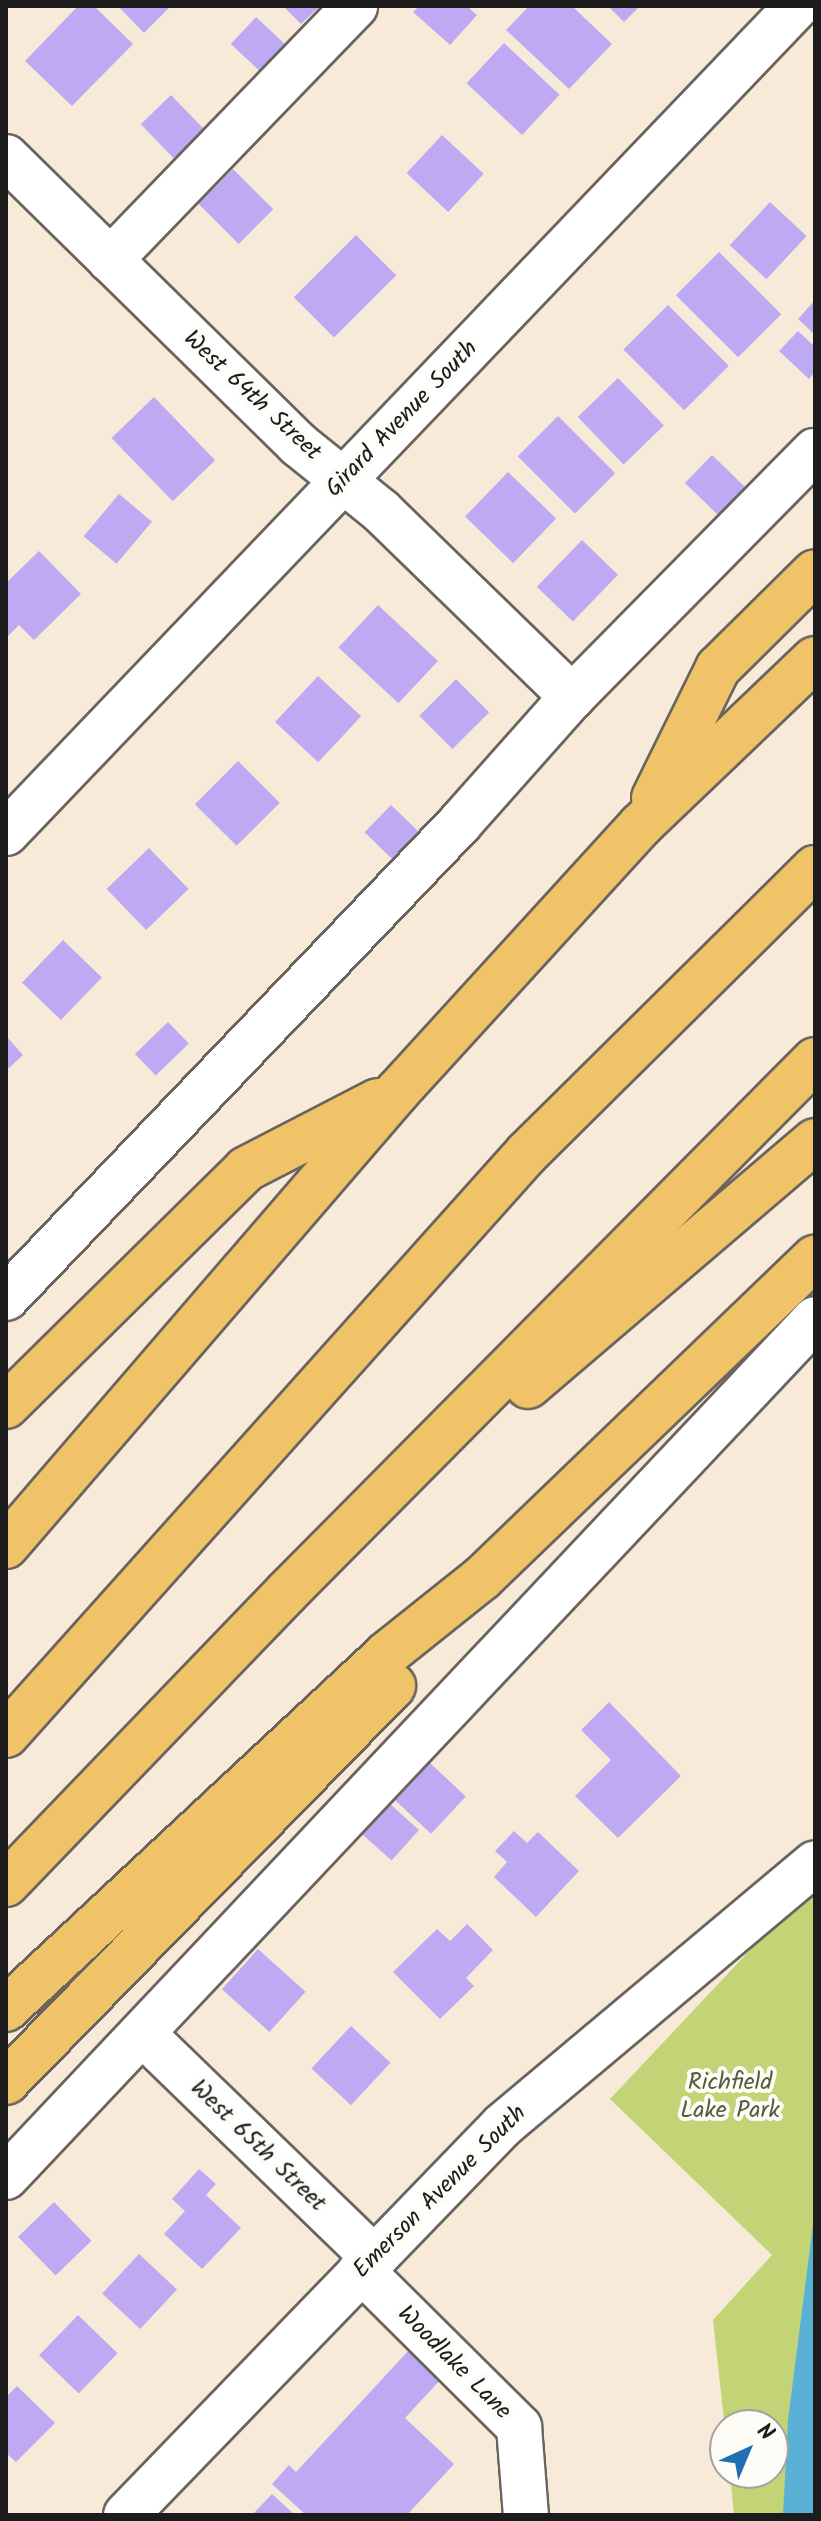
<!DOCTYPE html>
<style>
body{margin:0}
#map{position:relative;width:821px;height:2521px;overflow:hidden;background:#f8ead9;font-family:Kalam,sans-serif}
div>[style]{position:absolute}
.green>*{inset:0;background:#c2d476}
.water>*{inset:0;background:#59b2d6}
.building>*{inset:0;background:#beaaf3;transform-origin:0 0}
.roads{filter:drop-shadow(2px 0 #69645e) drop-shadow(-2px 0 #69645e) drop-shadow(0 2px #69645e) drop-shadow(0 -2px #69645e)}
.minor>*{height:44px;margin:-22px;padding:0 22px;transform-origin:22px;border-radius:22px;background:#fff}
.highway>*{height:44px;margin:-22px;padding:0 22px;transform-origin:22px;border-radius:22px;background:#f1c369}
span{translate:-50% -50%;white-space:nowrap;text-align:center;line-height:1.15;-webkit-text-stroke:8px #fdfcf7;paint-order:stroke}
.street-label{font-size:24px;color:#1c1c1c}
.park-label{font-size:24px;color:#565c3c}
.frame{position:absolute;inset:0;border:8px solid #1c1c1c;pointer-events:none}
.north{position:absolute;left:709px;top:2409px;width:80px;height:80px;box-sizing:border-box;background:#fdfcf7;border:2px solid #a3a29f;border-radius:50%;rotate:44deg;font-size:22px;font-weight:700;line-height:32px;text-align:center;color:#1c1c1c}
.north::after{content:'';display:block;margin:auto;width:28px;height:36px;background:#1f6fb2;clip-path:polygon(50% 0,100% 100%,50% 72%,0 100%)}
</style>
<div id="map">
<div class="green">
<i style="clip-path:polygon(815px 1881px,815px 2515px,734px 2515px,730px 2473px,773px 2473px,773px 2425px,725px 2425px,725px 2429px,713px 2320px,772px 2255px,610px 2099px)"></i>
</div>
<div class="water">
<i style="clip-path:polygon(815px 2209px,815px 2515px,783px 2515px,788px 2420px)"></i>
</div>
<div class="building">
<i style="clip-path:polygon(78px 6px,94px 6px,133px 44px,72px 106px,25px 61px)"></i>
<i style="clip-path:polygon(118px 6px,171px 6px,144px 33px)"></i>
<i style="clip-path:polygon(283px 6px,320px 6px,301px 24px)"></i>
<i style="clip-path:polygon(419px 6px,467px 6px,477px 15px,450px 45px,413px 12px)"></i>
<i style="clip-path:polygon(529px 6px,572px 6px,612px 44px,569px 89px,506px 30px)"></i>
<i style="clip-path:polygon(608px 6px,640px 6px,624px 22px)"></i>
<i style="left:256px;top:17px;width:44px;height:37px;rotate:43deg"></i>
<i style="left:504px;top:43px;width:76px;height:55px;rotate:43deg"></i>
<i style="left:171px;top:95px;width:54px;height:42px;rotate:46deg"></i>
<i style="left:442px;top:135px;width:57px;height:52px;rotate:43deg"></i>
<i style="left:233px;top:169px;width:57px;height:49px;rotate:45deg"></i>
<i style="left:770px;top:202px;width:50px;height:59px;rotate:43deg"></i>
<i style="left:356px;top:235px;width:57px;height:88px;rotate:45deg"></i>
<i style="left:719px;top:252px;width:88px;height:61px;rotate:45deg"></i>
<i style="clip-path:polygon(815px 300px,815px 335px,798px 319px)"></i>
<i style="left:668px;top:305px;width:86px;height:63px;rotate:45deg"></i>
<i style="clip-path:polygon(798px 331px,815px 347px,815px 372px,809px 379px,779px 351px)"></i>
<i style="left:618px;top:378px;width:66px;height:56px;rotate:46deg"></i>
<i style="left:154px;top:397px;width:88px;height:59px;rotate:46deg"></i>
<i style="left:558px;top:416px;width:81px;height:57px;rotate:45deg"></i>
<i style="left:712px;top:455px;width:46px;height:39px;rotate:44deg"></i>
<i style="left:508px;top:472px;width:67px;height:62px;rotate:44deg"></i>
<i style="left:119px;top:494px;width:43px;height:55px;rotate:40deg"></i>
<i style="left:582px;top:540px;width:50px;height:65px;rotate:44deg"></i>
<i style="clip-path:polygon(39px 551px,81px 594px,34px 640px,19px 625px,6px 638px,6px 583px)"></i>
<i style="left:378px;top:605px;width:82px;height:58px;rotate:43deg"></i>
<i style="left:318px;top:676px;width:59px;height:63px;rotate:43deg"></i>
<i style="left:456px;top:679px;width:47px;height:52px;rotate:45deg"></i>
<i style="left:238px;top:761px;width:59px;height:61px;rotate:45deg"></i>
<i style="left:391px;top:805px;width:39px;height:38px;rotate:44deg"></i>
<i style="left:149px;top:848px;width:57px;height:59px;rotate:46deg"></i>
<i style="left:63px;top:940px;width:54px;height:59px;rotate:44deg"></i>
<i style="left:168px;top:1022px;width:30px;height:46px;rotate:46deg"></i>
<i style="clip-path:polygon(6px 1036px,23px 1055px,9px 1068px,6px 1065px)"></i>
<i style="clip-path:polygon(609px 1702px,681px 1776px,618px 1838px,575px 1796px,611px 1760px,581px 1730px)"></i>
<i style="left:430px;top:1763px;width:49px;height:51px;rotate:43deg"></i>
<i style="left:390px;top:1804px;width:39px;height:41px;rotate:42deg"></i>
<i style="clip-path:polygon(514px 1831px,527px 1843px,538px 1832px,579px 1871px,536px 1917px,494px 1877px,507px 1862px,495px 1851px)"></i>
<i style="clip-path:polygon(467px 1924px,493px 1950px,466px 1978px,474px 1986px,440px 2019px,393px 1972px,437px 1929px,450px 1941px)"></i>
<i style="left:258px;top:1949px;width:64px;height:54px;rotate:42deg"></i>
<i style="left:351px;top:2026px;width:54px;height:58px;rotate:43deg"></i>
<i style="clip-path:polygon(199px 2169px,216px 2184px,206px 2195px,241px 2228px,202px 2269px,164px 2234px,185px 2211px,172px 2199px)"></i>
<i style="left:54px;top:2202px;width:54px;height:50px;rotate:46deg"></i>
<i style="left:139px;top:2254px;width:52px;height:54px;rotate:43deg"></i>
<i style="left:78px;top:2315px;width:55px;height:56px;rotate:44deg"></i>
<i style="clip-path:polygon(410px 2349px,442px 2378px,405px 2418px,454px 2464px,407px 2515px,306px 2515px,272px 2484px,289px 2465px,296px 2472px)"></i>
<i style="clip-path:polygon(17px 2386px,55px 2423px,16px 2462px,6px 2453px,6px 2397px)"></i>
<i style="clip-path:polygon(272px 2494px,295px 2515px,252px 2515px)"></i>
</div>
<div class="roads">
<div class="minor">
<i style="left:6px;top:157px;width:411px;rotate:44.5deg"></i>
<i style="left:299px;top:445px;width:105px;rotate:38.8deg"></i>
<i style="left:381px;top:511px;width:267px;rotate:44.2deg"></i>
<i style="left:110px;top:260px;width:353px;rotate:-46deg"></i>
<i style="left:6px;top:833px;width:1144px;rotate:-46.27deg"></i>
<i style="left:6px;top:1298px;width:657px;rotate:-46.29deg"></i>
<i style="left:460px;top:823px;width:169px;rotate:-48.4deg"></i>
<i style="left:572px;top:697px;width:346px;rotate:-45.4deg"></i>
<i style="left:144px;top:2035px;width:319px;rotate:44.1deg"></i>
<i style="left:6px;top:2177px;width:1179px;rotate:-46.68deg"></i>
<i style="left:361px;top:2270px;width:223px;rotate:44.8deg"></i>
<i style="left:519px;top:2427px;width:88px;rotate:85.5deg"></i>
<i style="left:126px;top:2515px;width:542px;rotate:-45.97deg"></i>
<i style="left:503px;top:2125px;width:407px;rotate:-40deg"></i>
</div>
<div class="highway">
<i style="left:654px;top:798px;width:145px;rotate:-63.8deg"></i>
<i style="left:718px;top:668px;width:136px;rotate:-44.7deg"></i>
<i style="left:528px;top:1386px;width:377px;rotate:-40.5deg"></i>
<i style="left:6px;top:1406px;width:337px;rotate:-44.6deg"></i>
<i style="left:246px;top:1169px;width:148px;rotate:-27.3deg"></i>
<i style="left:6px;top:1546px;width:601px;rotate:-49.25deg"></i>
<i style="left:398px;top:1091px;width:360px;rotate:-47.6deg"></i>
<i style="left:641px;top:825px;width:240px;rotate:-43.7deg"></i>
<i style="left:6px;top:1735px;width:780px;rotate:-48.17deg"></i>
<i style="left:526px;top:1154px;width:407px;rotate:-44.7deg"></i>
<i style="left:6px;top:1884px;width:404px;rotate:-46.1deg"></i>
<i style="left:286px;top:1593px;width:751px;rotate:-45.22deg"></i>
<i style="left:6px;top:2009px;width:522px;rotate:-42.98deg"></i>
<i style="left:388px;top:1653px;width:120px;rotate:-38.6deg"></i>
<i style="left:482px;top:1578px;width:462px;rotate:-43.9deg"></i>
<i style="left:6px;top:2082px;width:554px;rotate:-45.66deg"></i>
</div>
</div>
<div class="street-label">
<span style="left:252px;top:396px;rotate:43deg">West 64th Street</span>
<span style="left:402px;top:419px;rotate:-46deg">Girard Avenue South</span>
<span style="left:258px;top:2146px;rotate:44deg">West 65th Street</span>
<span style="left:440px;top:2192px;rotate:-45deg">Emerson Avenue South</span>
<span style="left:454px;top:2363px;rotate:45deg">Woodlake Lane</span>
</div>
<div class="park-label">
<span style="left:730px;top:2097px">Richfield<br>Lake Park</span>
</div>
<div class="frame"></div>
<div class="north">N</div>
</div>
